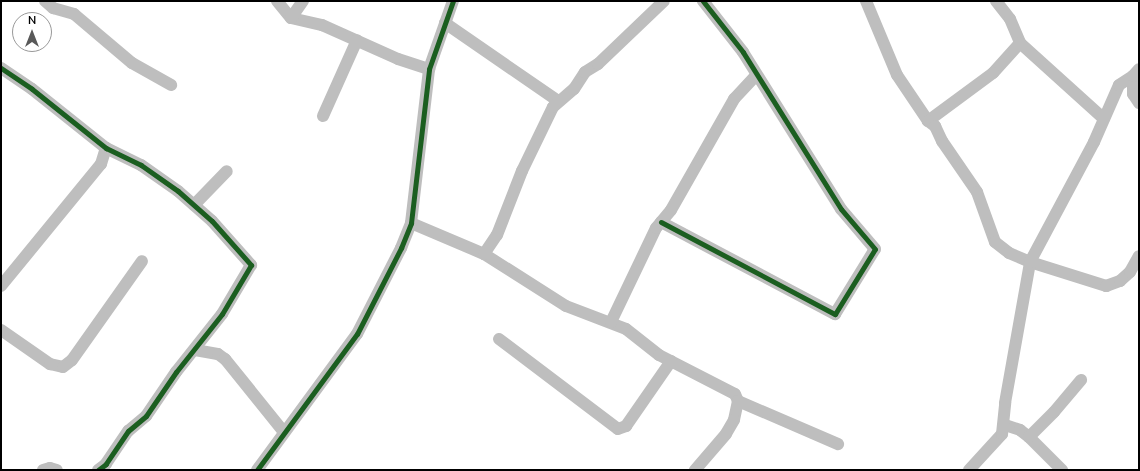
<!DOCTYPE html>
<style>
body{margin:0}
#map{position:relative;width:1140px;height:471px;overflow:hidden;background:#fff;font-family:"Nunito Sans",sans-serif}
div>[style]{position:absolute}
.minor>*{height:12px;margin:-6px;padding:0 6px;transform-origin:6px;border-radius:6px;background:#bebebe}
.cycleway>*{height:5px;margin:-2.5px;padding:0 2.5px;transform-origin:2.5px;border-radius:2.5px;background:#1b5e20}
span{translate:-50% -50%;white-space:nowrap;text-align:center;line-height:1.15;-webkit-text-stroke:3px #fff;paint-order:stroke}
.frame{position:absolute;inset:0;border:2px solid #000;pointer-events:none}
.north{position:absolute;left:12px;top:12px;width:40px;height:40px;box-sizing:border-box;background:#fff;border:1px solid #999;border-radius:50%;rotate:0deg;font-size:11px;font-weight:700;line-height:16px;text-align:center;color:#000}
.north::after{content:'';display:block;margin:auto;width:14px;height:18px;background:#595959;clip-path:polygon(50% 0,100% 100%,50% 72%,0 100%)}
</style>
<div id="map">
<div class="minor">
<i style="left:45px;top:1px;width:11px;rotate:41deg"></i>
<i style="left:53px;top:8px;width:22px;rotate:16deg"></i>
<i style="left:74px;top:14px;width:76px;rotate:40.2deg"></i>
<i style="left:132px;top:63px;width:45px;rotate:29.4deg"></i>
<i style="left:277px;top:1px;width:22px;rotate:51deg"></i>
<i style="left:291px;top:18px;width:32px;rotate:13deg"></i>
<i style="left:322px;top:25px;width:83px;rotate:24.1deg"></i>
<i style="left:398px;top:59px;width:33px;rotate:18deg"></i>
<i style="left:866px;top:1px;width:80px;rotate:67.3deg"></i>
<i style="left:897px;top:75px;width:55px;rotate:56deg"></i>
<i style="left:996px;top:1px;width:23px;rotate:52deg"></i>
<i style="left:1010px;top:19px;width:26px;rotate:67deg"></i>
<i style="left:1020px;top:43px;width:40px;rotate:132deg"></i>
<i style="left:993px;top:73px;width:81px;rotate:143.6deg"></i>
<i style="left:928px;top:121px;width:9px;rotate:36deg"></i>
<i style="left:935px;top:126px;width:17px;rotate:65deg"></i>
<i style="left:942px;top:141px;width:62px;rotate:55.5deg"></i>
<i style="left:977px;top:192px;width:53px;rotate:70.2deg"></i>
<i style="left:995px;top:242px;width:18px;rotate:38deg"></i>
<i style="left:1009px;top:253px;width:23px;rotate:23deg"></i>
<i style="left:1030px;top:262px;width:80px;rotate:17.5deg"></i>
<i style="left:1106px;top:286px;width:15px;rotate:-20deg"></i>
<i style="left:1120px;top:281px;width:13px;rotate:-42deg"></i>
<i style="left:1130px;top:272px;width:18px;rotate:-61deg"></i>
<i style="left:291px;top:18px;width:21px;rotate:-55deg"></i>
<i style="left:445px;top:23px;width:137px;rotate:34.6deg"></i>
<i style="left:1020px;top:43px;width:113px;rotate:42.1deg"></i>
<i style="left:1px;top:68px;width:37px;rotate:34deg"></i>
<i style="left:32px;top:89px;width:95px;rotate:38.6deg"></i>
<i style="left:106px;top:148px;width:39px;rotate:26deg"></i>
<i style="left:141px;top:165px;width:45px;rotate:35.1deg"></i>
<i style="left:178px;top:191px;width:45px;rotate:41.4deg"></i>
<i style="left:212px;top:221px;width:59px;rotate:48.4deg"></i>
<i style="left:251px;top:265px;width:57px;rotate:120.6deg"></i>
<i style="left:222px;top:314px;width:74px;rotate:128.4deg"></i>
<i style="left:176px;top:372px;width:53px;rotate:124.3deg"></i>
<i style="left:146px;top:416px;width:23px;rotate:140deg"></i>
<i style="left:128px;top:431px;width:40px;rotate:124deg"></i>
<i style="left:106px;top:464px;width:10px;rotate:143deg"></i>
<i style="left:1133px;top:76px;width:18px;rotate:90deg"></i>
<i style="left:1133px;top:94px;width:11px;rotate:56deg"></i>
<i style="left:323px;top:116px;width:83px;rotate:-65.9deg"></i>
<i style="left:194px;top:205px;width:47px;rotate:-45.9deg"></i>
<i style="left:661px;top:222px;width:197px;rotate:27.9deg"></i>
<i style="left:835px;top:314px;width:76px;rotate:-58.4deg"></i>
<i style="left:875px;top:249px;width:52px;rotate:-130.4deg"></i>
<i style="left:841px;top:209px;width:185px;rotate:-122deg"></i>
<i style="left:743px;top:52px;width:65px;rotate:-128.1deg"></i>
<i style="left:411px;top:223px;width:79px;rotate:23deg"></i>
<i style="left:484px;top:254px;width:97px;rotate:32.4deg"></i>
<i style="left:566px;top:306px;width:64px;rotate:21deg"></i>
<i style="left:626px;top:329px;width:42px;rotate:38.2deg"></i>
<i style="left:659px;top:355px;width:85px;rotate:27.2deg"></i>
<i style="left:735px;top:394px;width:8px;rotate:67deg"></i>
<i style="left:738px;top:401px;width:19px;rotate:102deg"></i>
<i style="left:734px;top:420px;width:16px;rotate:120deg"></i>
<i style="left:726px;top:434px;width:48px;rotate:130.7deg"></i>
<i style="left:484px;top:254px;width:23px;rotate:-56deg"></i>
<i style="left:497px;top:235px;width:69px;rotate:-68.7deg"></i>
<i style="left:522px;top:171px;width:71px;rotate:-64.2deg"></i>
<i style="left:553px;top:107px;width:28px;rotate:-41deg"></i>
<i style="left:574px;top:89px;width:20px;rotate:-57deg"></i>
<i style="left:585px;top:72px;width:15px;rotate:-32deg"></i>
<i style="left:598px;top:64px;width:91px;rotate:-43.7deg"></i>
<i style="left:1px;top:286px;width:158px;rotate:-50.7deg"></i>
<i style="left:101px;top:164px;width:17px;rotate:-73deg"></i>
<i style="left:611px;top:322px;width:104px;rotate:-64.4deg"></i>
<i style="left:656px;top:228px;width:23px;rotate:-50deg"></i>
<i style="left:671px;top:210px;width:128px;rotate:-60.4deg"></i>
<i style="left:734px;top:99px;width:33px;rotate:-47deg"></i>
<i style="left:1px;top:330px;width:60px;rotate:34.8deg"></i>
<i style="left:50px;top:364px;width:13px;rotate:13deg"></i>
<i style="left:63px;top:367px;width:11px;rotate:-38deg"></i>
<i style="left:72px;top:360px;width:121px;rotate:-54.7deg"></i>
<i style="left:499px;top:339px;width:149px;rotate:37.1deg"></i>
<i style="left:618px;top:429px;width:9px;rotate:-21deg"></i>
<i style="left:626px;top:426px;width:79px;rotate:-55.3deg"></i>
<i style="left:195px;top:350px;width:23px;rotate:10deg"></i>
<i style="left:218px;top:354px;width:9px;rotate:36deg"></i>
<i style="left:225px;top:359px;width:94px;rotate:51.1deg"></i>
<i style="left:738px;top:401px;width:109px;rotate:23.3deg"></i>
<i style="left:1005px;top:425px;width:16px;rotate:18deg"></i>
<i style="left:1020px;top:430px;width:11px;rotate:38deg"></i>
<i style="left:1029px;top:437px;width:47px;rotate:45deg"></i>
<i style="left:1029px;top:437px;width:35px;rotate:-45deg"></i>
<i style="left:1054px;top:412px;width:42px;rotate:-49.8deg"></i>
<i style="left:43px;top:470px;width:7px;rotate:-16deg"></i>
<i style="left:50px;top:468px;width:7px;rotate:16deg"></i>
<i style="left:257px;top:470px;width:169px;rotate:-53.7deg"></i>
<i style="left:357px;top:334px;width:97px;rotate:-62.9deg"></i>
<i style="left:401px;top:248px;width:27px;rotate:-68deg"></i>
<i style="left:411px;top:223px;width:155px;rotate:-83.3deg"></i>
<i style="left:429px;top:69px;width:72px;rotate:-70.6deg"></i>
<i style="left:969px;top:470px;width:49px;rotate:-47.5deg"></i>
<i style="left:1002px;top:434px;width:31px;rotate:-84deg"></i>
<i style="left:1005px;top:403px;width:143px;rotate:-79.9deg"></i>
<i style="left:1030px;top:262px;width:136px;rotate:-61.9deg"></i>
<i style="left:1094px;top:142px;width:62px;rotate:-66.3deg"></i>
<i style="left:1119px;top:85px;width:17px;rotate:-33deg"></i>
<i style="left:1133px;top:76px;width:9px;rotate:-49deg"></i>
</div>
<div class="cycleway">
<i style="left:1px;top:68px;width:37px;rotate:34deg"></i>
<i style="left:32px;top:89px;width:95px;rotate:38.6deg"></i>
<i style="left:106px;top:148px;width:39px;rotate:26deg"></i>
<i style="left:141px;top:165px;width:45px;rotate:35.1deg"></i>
<i style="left:178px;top:191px;width:45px;rotate:41.4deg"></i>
<i style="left:212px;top:221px;width:59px;rotate:48.4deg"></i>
<i style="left:251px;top:265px;width:57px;rotate:120.6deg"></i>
<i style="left:222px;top:314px;width:74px;rotate:128.4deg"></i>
<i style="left:176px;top:372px;width:53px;rotate:124.3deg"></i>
<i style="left:146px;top:416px;width:23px;rotate:140deg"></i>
<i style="left:128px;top:431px;width:40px;rotate:124deg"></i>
<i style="left:106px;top:464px;width:10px;rotate:143deg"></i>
<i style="left:661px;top:222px;width:197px;rotate:27.9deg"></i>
<i style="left:835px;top:314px;width:76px;rotate:-58.4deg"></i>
<i style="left:875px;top:249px;width:52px;rotate:-130.4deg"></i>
<i style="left:841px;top:209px;width:185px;rotate:-122deg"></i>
<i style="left:743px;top:52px;width:65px;rotate:-128.1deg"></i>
<i style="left:257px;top:470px;width:169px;rotate:-53.7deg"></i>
<i style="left:357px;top:334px;width:97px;rotate:-62.9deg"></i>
<i style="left:401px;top:248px;width:27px;rotate:-68deg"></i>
<i style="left:411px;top:223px;width:155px;rotate:-83.3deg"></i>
<i style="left:429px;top:69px;width:72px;rotate:-70.6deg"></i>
</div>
<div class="frame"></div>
<div class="north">N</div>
</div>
